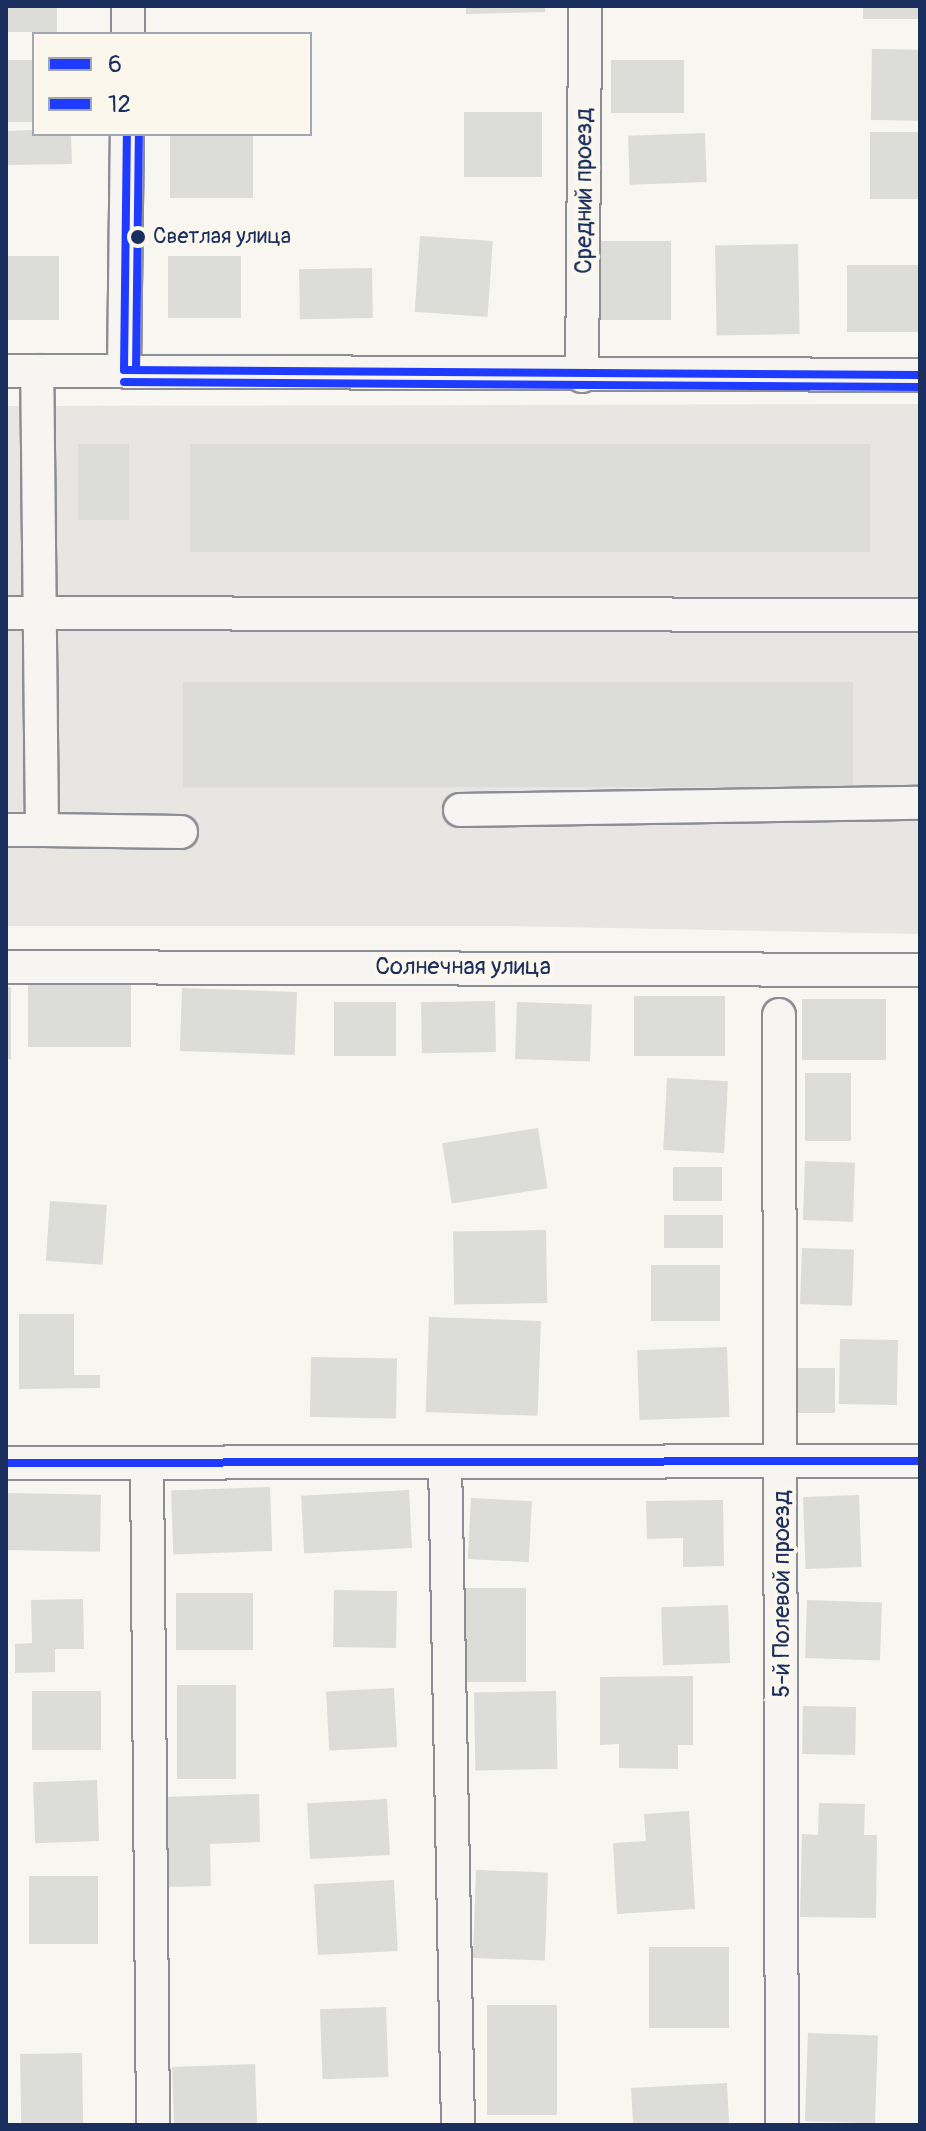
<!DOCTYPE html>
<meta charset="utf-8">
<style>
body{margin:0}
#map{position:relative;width:926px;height:2131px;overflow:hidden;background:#f8f6f0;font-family:Pangolin,sans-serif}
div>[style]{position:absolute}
.built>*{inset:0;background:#e7e6e2}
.building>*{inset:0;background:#dcdcd9;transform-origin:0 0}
.roads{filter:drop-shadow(2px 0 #8b8e94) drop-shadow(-2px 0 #8b8e94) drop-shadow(0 2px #8b8e94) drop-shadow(0 -2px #8b8e94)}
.minor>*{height:32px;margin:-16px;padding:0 16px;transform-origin:16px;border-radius:16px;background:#f6f5f1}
.bus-1>*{height:8px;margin:-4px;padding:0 4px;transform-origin:4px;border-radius:4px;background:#1f3bff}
.bus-2>*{height:8px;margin:-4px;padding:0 4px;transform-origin:4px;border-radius:4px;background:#1f3bff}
.dots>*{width:22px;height:22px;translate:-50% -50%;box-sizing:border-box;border:4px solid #fbf7ec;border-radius:50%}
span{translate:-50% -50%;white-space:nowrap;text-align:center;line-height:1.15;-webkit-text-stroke:8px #fbf7ec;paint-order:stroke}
.bus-label{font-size:22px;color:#1b2f5e}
.left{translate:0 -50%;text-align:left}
.street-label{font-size:24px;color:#1b2f5e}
.frame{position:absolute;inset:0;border:8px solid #1b2f5e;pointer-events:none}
.legend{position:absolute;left:32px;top:32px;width:280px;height:104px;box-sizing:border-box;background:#fbf7ec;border:2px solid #a1a7b3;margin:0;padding:10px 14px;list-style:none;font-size:24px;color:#1b2f5e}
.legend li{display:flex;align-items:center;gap:16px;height:40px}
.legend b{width:40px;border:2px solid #a1a7b3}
</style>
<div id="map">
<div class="built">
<i style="clip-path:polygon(920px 404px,920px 934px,508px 926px,6px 926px,6px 406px)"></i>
</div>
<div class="building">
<i style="left:6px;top:6px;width:51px;height:26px"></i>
<i style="clip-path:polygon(466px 6px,545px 6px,545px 12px,466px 14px)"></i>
<i style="left:863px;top:6px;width:57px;height:13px"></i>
<i style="left:872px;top:49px;width:48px;height:71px;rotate:1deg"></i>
<i style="left:6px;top:60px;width:28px;height:62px"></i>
<i style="left:684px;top:60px;width:53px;height:73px;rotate:90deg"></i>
<i style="left:542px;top:112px;width:65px;height:78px;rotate:90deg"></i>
<i style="clip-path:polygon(34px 130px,71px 134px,72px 164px,6px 165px,6px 131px)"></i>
<i style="left:920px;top:132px;width:67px;height:50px;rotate:90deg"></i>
<i style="left:705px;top:133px;width:49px;height:77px;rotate:88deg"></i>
<i style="left:170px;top:134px;width:83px;height:64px"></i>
<i style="left:420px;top:236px;width:73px;height:76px;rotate:4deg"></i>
<i style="left:594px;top:241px;width:77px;height:79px"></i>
<i style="left:798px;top:244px;width:90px;height:83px;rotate:89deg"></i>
<i style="left:6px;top:256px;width:53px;height:64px"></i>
<i style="left:241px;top:256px;width:62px;height:73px;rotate:90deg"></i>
<i style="left:847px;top:265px;width:73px;height:67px"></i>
<i style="left:372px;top:268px;width:50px;height:73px;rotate:89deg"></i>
<i style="left:78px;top:444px;width:51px;height:76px"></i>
<i style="left:870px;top:444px;width:108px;height:680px;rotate:90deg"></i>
<i style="left:183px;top:682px;width:670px;height:105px"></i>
<i style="left:28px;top:985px;width:103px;height:62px"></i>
<i style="left:6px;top:987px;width:5px;height:72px"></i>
<i style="left:182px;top:988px;width:115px;height:63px;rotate:2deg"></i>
<i style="left:634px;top:996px;width:91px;height:60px"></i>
<i style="left:802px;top:999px;width:84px;height:61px"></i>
<i style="left:495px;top:1001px;width:51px;height:74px;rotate:89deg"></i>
<i style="left:396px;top:1002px;width:54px;height:62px;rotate:90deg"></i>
<i style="left:517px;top:1002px;width:75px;height:57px;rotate:2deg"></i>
<i style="left:805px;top:1073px;width:46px;height:68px"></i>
<i style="left:667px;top:1078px;width:61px;height:72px;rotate:3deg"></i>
<i style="left:538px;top:1128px;width:61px;height:97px;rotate:81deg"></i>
<i style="left:805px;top:1161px;width:50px;height:59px;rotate:2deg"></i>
<i style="left:673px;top:1167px;width:49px;height:34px"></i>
<i style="left:50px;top:1201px;width:57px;height:60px;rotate:4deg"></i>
<i style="left:664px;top:1215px;width:59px;height:33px"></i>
<i style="left:546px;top:1230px;width:73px;height:93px;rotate:89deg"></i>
<i style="left:802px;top:1248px;width:52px;height:56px;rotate:2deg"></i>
<i style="left:720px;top:1265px;width:56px;height:69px;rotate:90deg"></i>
<i style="clip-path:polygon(19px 1314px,74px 1314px,74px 1375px,100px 1375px,100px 1388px,19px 1389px)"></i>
<i style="left:429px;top:1317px;width:112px;height:95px;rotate:2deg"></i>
<i style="left:840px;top:1339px;width:58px;height:65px;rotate:1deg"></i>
<i style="left:727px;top:1347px;width:70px;height:90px;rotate:88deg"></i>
<i style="left:311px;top:1357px;width:86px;height:60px;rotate:1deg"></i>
<i style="left:797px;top:1368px;width:38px;height:45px"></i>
<i style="left:270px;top:1487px;width:64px;height:99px;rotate:88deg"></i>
<i style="left:409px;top:1490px;width:58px;height:108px;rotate:87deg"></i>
<i style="left:6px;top:1493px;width:95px;height:57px;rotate:1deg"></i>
<i style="left:859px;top:1495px;width:72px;height:56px;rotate:88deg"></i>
<i style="left:471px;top:1498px;width:61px;height:61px;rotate:3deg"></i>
<i style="clip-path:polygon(723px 1500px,724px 1566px,683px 1567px,683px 1538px,647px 1539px,646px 1501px)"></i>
<i style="left:463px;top:1588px;width:63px;height:94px"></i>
<i style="left:334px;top:1590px;width:63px;height:57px;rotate:1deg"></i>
<i style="left:176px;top:1593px;width:77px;height:57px"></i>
<i style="clip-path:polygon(83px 1599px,84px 1649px,55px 1649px,55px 1672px,15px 1673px,15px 1644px,32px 1643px,31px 1600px)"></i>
<i style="left:807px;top:1600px;width:75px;height:58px;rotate:2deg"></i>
<i style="left:728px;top:1605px;width:58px;height:67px;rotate:88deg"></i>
<i style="clip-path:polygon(693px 1676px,693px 1745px,678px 1745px,678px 1769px,619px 1768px,619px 1744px,600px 1745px,600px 1677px)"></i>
<i style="left:177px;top:1685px;width:59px;height:94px"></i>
<i style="left:394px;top:1688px;width:59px;height:68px;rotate:87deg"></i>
<i style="left:32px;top:1691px;width:69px;height:59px"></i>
<i style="left:556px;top:1691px;width:78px;height:82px;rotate:89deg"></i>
<i style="left:803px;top:1706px;width:53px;height:48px;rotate:1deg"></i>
<i style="left:97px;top:1780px;width:61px;height:64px;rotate:88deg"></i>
<i style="clip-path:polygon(259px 1794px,260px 1842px,210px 1844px,211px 1886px,167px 1887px,164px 1797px)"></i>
<i style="left:387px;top:1799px;width:56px;height:80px;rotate:87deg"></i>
<i style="clip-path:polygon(819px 1803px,865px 1804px,864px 1835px,877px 1835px,876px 1918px,800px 1917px,802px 1834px,818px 1835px)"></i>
<i style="clip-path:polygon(689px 1811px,695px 1909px,617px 1914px,613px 1843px,646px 1841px,644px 1814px)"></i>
<i style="left:476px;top:1870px;width:72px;height:88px;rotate:2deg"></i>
<i style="left:29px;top:1876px;width:69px;height:68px"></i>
<i style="left:394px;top:1880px;width:71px;height:80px;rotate:87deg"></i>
<i style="left:729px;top:1947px;width:81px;height:80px;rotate:90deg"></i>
<i style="left:487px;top:2005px;width:70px;height:110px"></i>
<i style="left:386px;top:2007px;width:70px;height:66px;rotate:88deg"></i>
<i style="left:808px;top:2033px;width:70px;height:88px;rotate:2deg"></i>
<i style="left:82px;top:2053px;width:72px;height:62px;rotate:89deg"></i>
<i style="left:255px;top:2064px;width:61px;height:83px;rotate:88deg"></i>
<i style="left:727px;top:2083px;width:42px;height:96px;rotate:87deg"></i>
</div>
<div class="roads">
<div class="minor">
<i style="left:128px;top:34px;width:28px;rotate:-90deg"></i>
<i style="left:124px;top:370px;width:236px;rotate:-89.3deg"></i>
<i style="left:6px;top:371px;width:914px;rotate:0.25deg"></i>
<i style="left:582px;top:376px;width:370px;rotate:-89.5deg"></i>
<i style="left:6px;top:613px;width:914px;rotate:0.13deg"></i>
<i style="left:460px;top:810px;width:460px;rotate:-0.9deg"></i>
<i style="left:6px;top:830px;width:36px"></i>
<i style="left:42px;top:830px;width:459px;rotate:-90.6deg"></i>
<i style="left:42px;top:830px;width:139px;rotate:0.8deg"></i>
<i style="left:6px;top:967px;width:914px;rotate:0.19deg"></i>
<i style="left:779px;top:1015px;width:1110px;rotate:89.85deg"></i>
<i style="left:445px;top:1462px;width:663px;rotate:88.88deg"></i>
<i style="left:6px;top:1463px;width:914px;rotate:-0.13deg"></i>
<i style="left:147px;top:1463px;width:662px;rotate:89.48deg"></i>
</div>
</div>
<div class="bus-1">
<i style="left:124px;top:370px;width:796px;rotate:0.36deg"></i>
<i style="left:124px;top:370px;width:236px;rotate:-89.3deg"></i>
<i style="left:6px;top:1463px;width:914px;rotate:-0.13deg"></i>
</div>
<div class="bus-2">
<i style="left:136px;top:370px;width:236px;rotate:-89.3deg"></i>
<i style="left:124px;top:382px;width:796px;rotate:0.36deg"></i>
</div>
<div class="dots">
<i style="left:138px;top:237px;background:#1b2f5e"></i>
</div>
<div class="bus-label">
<span class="left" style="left:153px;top:237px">Светлая улица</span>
</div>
<div class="street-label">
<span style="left:584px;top:191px;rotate:-90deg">Средний проезд</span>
<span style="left:463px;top:967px">Солнечная улица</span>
<span style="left:782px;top:1594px;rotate:-90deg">5-й Полевой проезд</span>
</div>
<div class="frame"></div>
<ul class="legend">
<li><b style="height:10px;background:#1f3bff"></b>6</li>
<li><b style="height:10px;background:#1f3bff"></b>12</li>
</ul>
</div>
